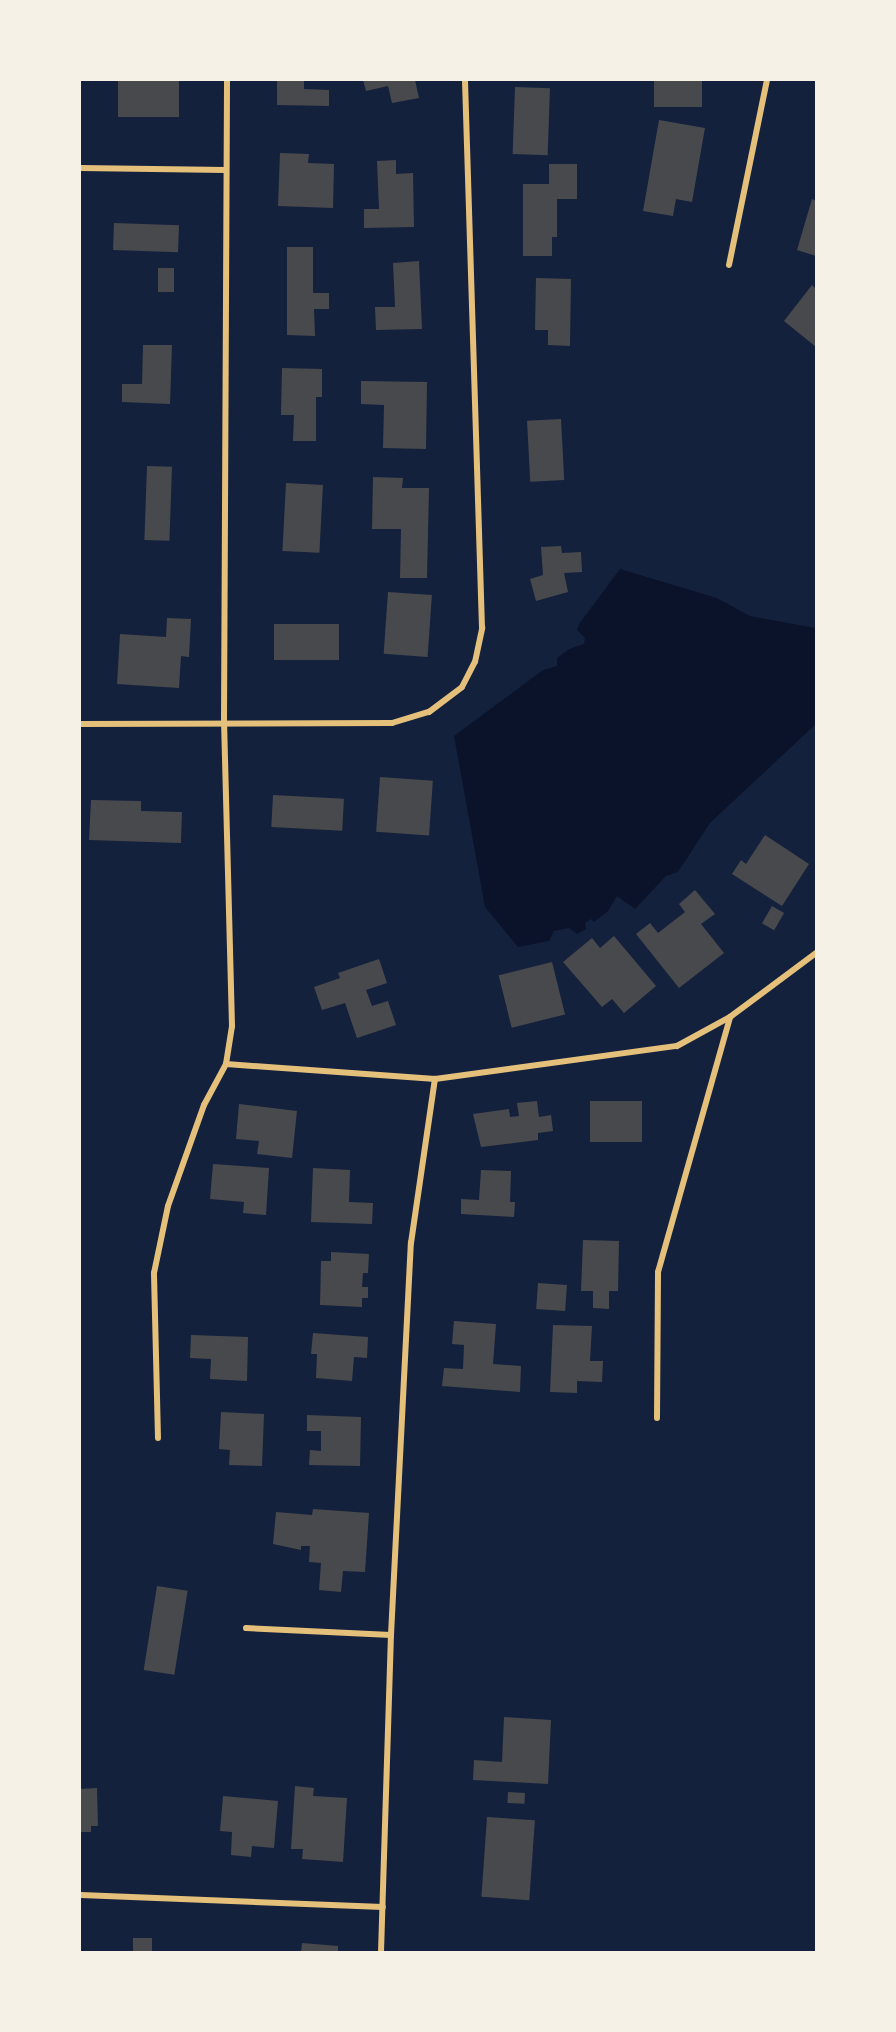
<!DOCTYPE html>
<style>
body{margin:0}
#map{position:relative;width:896px;height:2032px;overflow:hidden;background:#14213d;font-family:"Titillium Web",sans-serif}
div>[style]{position:absolute}
.water>*{inset:0;background:#0b132b}
.building>*{inset:0;background:#48494c;transform-origin:0 0}
.minor>*{height:6px;margin:-3px;padding:0 3px;transform-origin:3px;border-radius:3px;background:#e5c07b}
span{translate:-50% -50%;white-space:nowrap;text-align:center;line-height:1.15;-webkit-text-stroke:4.5px #f6f1e7;paint-order:stroke}
.frame{position:absolute;inset:0;border:81px solid #f6f1e7;pointer-events:none}
</style>
<div id="map">
<div class="water">
<i style="clip-path:polygon(620px 569px,717px 598px,750px 616px,816px 628px,816px 724px,710px 823px,678px 872px,666px 876px,635px 909px,617px 896px,608px 911px,594px 922px,591px 919px,585px 923px,586px 929px,577px 934px,569px 928px,554px 931px,549px 941px,518px 947px,485px 907px,454px 736px,543px 670px,557px 666px,557px 658px,569px 649px,584px 644px,585px 638px,577px 630px,579px 624px)"></i>
</div>
<div class="building">
<i style="left:118px;top:80px;width:61px;height:37px"></i>
<i style="clip-path:polygon(277px 80px,304px 80px,304px 89px,329px 90px,329px 106px,277px 105px)"></i>
<i style="clip-path:polygon(363px 80px,415px 80px,419px 98px,392px 103px,388px 86px,366px 91px)"></i>
<i style="left:654px;top:80px;width:48px;height:27px"></i>
<i style="left:515px;top:87px;width:35px;height:67px;rotate:2deg"></i>
<i style="clip-path:polygon(659px 120px,705px 128px,692px 202px,676px 199px,673px 216px,643px 211px)"></i>
<i style="clip-path:polygon(280px 153px,309px 154px,308px 163px,334px 164px,333px 208px,278px 206px)"></i>
<i style="clip-path:polygon(396px 160px,396px 174px,413px 173px,414px 227px,364px 228px,364px 209px,379px 209px,377px 161px)"></i>
<i style="clip-path:polygon(549px 164px,577px 164px,577px 199px,557px 199px,557px 237px,552px 237px,552px 256px,523px 256px,523px 184px,549px 184px)"></i>
<i style="clip-path:polygon(812px 199px,816px 201px,816px 256px,797px 250px)"></i>
<i style="left:114px;top:223px;width:65px;height:27px;rotate:2deg"></i>
<i style="clip-path:polygon(287px 247px,313px 247px,313px 293px,329px 293px,329px 309px,314px 309px,315px 336px,287px 335px)"></i>
<i style="clip-path:polygon(419px 261px,422px 329px,376px 330px,375px 307px,395px 307px,393px 263px)"></i>
<i style="left:158px;top:268px;width:16px;height:24px"></i>
<i style="clip-path:polygon(536px 278px,571px 279px,570px 346px,548px 345px,548px 330px,535px 330px)"></i>
<i style="clip-path:polygon(812px 285px,816px 289px,816px 347px,784px 321px)"></i>
<i style="clip-path:polygon(143px 345px,172px 345px,170px 404px,122px 402px,122px 384px,142px 384px)"></i>
<i style="clip-path:polygon(282px 368px,322px 369px,322px 397px,316px 397px,316px 441px,293px 441px,294px 415px,281px 415px)"></i>
<i style="clip-path:polygon(361px 381px,427px 382px,426px 449px,383px 448px,384px 405px,361px 404px)"></i>
<i style="left:561px;top:419px;width:61px;height:34px;rotate:87deg"></i>
<i style="left:147px;top:466px;width:25px;height:74px;rotate:2deg"></i>
<i style="clip-path:polygon(373px 477px,403px 478px,402px 488px,429px 488px,427px 578px,400px 578px,401px 529px,372px 529px)"></i>
<i style="left:286px;top:483px;width:37px;height:68px;rotate:3deg"></i>
<i style="clip-path:polygon(561px 546px,562px 553px,581px 552px,582px 572px,564px 573px,568px 592px,536px 601px,530px 579px,543px 575px,541px 547px)"></i>
<i style="left:388px;top:592px;width:44px;height:62px;rotate:4deg"></i>
<i style="clip-path:polygon(167px 618px,191px 619px,189px 657px,181px 656px,179px 688px,117px 684px,120px 634px,166px 637px)"></i>
<i style="left:339px;top:624px;width:36px;height:65px;rotate:90deg"></i>
<i style="left:380px;top:777px;width:53px;height:55px;rotate:4deg"></i>
<i style="left:273px;top:795px;width:71px;height:32px;rotate:3deg"></i>
<i style="clip-path:polygon(91px 800px,141px 801px,141px 811px,182px 812px,181px 843px,89px 840px)"></i>
<i style="clip-path:polygon(765px 835px,809px 864px,782px 906px,732px 874px,741px 860px,746px 864px)"></i>
<i style="clip-path:polygon(695px 890px,715px 914px,701px 924px,724px 953px,679px 988px,636px 934px,650px 923px,658px 933px,685px 912px,679px 904px)"></i>
<i style="left:772px;top:906px;width:14px;height:20px;rotate:30deg"></i>
<i style="clip-path:polygon(614px 936px,656px 986px,624px 1013px,612px 999px,602px 1007px,563px 962px,592px 938px,600px 948px)"></i>
<i style="clip-path:polygon(379px 959px,387px 983px,366px 990px,372px 1006px,388px 1001px,396px 1025px,357px 1038px,345px 1003px,322px 1010px,314px 987px,340px 978px,338px 973px)"></i>
<i style="left:552px;top:962px;width:54px;height:55px;rotate:76deg"></i>
<i style="clip-path:polygon(537px 1101px,539px 1117px,551px 1115px,553px 1131px,538px 1133px,538px 1140px,481px 1147px,473px 1114px,509px 1109px,510px 1117px,519px 1116px,517px 1103px)"></i>
<i style="left:590px;top:1101px;width:52px;height:41px"></i>
<i style="clip-path:polygon(239px 1104px,297px 1111px,292px 1158px,257px 1154px,259px 1141px,236px 1139px)"></i>
<i style="clip-path:polygon(213px 1164px,269px 1168px,266px 1215px,243px 1213px,244px 1202px,210px 1199px)"></i>
<i style="clip-path:polygon(313px 1168px,350px 1170px,349px 1202px,373px 1203px,372px 1224px,311px 1222px)"></i>
<i style="clip-path:polygon(481px 1170px,511px 1171px,510px 1202px,515px 1202px,514px 1217px,461px 1214px,461px 1199px,479px 1200px)"></i>
<i style="clip-path:polygon(583px 1240px,619px 1241px,618px 1291px,609px 1291px,609px 1309px,593px 1308px,593px 1291px,581px 1291px)"></i>
<i style="clip-path:polygon(331px 1252px,369px 1254px,368px 1273px,363px 1273px,362px 1287px,368px 1287px,368px 1298px,362px 1298px,362px 1307px,320px 1305px,321px 1261px,331px 1261px)"></i>
<i style="left:538px;top:1283px;width:29px;height:26px;rotate:4deg"></i>
<i style="clip-path:polygon(454px 1321px,496px 1324px,493px 1364px,521px 1366px,520px 1392px,442px 1386px,444px 1368px,463px 1369px,464px 1345px,452px 1344px)"></i>
<i style="clip-path:polygon(553px 1325px,592px 1326px,590px 1361px,603px 1361px,602px 1382px,577px 1381px,577px 1393px,550px 1392px)"></i>
<i style="clip-path:polygon(313px 1333px,368px 1337px,367px 1358px,354px 1357px,352px 1381px,316px 1378px,317px 1354px,311px 1354px)"></i>
<i style="clip-path:polygon(191px 1335px,248px 1337px,247px 1381px,210px 1379px,211px 1359px,190px 1358px)"></i>
<i style="clip-path:polygon(221px 1412px,264px 1414px,262px 1466px,229px 1465px,230px 1450px,219px 1449px)"></i>
<i style="clip-path:polygon(307px 1415px,361px 1417px,360px 1466px,309px 1465px,310px 1450px,321px 1451px,321px 1431px,307px 1431px)"></i>
<i style="clip-path:polygon(313px 1509px,369px 1513px,365px 1572px,343px 1571px,341px 1592px,319px 1590px,321px 1563px,309px 1562px,310px 1546px,301px 1546px,301px 1550px,273px 1544px,276px 1512px,312px 1515px)"></i>
<i style="left:157px;top:1586px;width:31px;height:85px;rotate:9deg"></i>
<i style="clip-path:polygon(504px 1717px,551px 1720px,548px 1784px,473px 1780px,474px 1760px,502px 1762px)"></i>
<i style="clip-path:polygon(295px 1786px,314px 1788px,313px 1796px,347px 1798px,343px 1862px,302px 1859px,303px 1849px,291px 1849px)"></i>
<i style="clip-path:polygon(97px 1788px,98px 1826px,91px 1826px,91px 1832px,80px 1832px,80px 1789px)"></i>
<i style="left:508px;top:1792px;width:17px;height:11px;rotate:3deg"></i>
<i style="clip-path:polygon(223px 1796px,278px 1801px,274px 1848px,252px 1846px,251px 1857px,231px 1855px,232px 1832px,220px 1831px)"></i>
<i style="left:487px;top:1817px;width:48px;height:80px;rotate:4deg"></i>
<i style="left:133px;top:1938px;width:19px;height:14px"></i>
<i style="clip-path:polygon(302px 1943px,338px 1946px,338px 1952px,301px 1952px)"></i>
</div>
<div class="minor">
<i style="left:80px;top:168px;width:146px;rotate:0.8deg"></i>
<i style="left:729px;top:265px;width:189px;rotate:-78.4deg"></i>
<i style="left:80px;top:724px;width:312px;rotate:-0.2deg"></i>
<i style="left:392px;top:723px;width:39px;rotate:-17deg"></i>
<i style="left:429px;top:712px;width:41px;rotate:-37.1deg"></i>
<i style="left:462px;top:687px;width:28px;rotate:-63deg"></i>
<i style="left:475px;top:662px;width:35px;rotate:-78deg"></i>
<i style="left:482px;top:628px;width:548px;rotate:-91.78deg"></i>
<i style="left:226px;top:1064px;width:210px;rotate:4.1deg"></i>
<i style="left:435px;top:1079px;width:244px;rotate:-7.8deg"></i>
<i style="left:677px;top:1046px;width:60px;rotate:-28.7deg"></i>
<i style="left:730px;top:1017px;width:107px;rotate:-36.7deg"></i>
<i style="left:657px;top:1418px;width:146px;rotate:-89.6deg"></i>
<i style="left:658px;top:1272px;width:265px;rotate:-74.2deg"></i>
<i style="left:158px;top:1438px;width:165px;rotate:-91.4deg"></i>
<i style="left:154px;top:1273px;width:68px;rotate:-78.2deg"></i>
<i style="left:168px;top:1206px;width:107px;rotate:-70.4deg"></i>
<i style="left:204px;top:1105px;width:47px;rotate:-61.8deg"></i>
<i style="left:226px;top:1064px;width:38px;rotate:-81deg"></i>
<i style="left:232px;top:1026px;width:304px;rotate:-91.5deg"></i>
<i style="left:224px;top:722px;width:642px;rotate:-89.73deg"></i>
<i style="left:246px;top:1628px;width:145px;rotate:2.8deg"></i>
<i style="left:81px;top:1895px;width:302px;rotate:2.3deg"></i>
<i style="left:381px;top:1952px;width:317px;rotate:-88.2deg"></i>
<i style="left:391px;top:1635px;width:393px;rotate:-87.1deg"></i>
<i style="left:411px;top:1243px;width:166px;rotate:-81.7deg"></i>
</div>
<div class="frame"></div>
</div>
